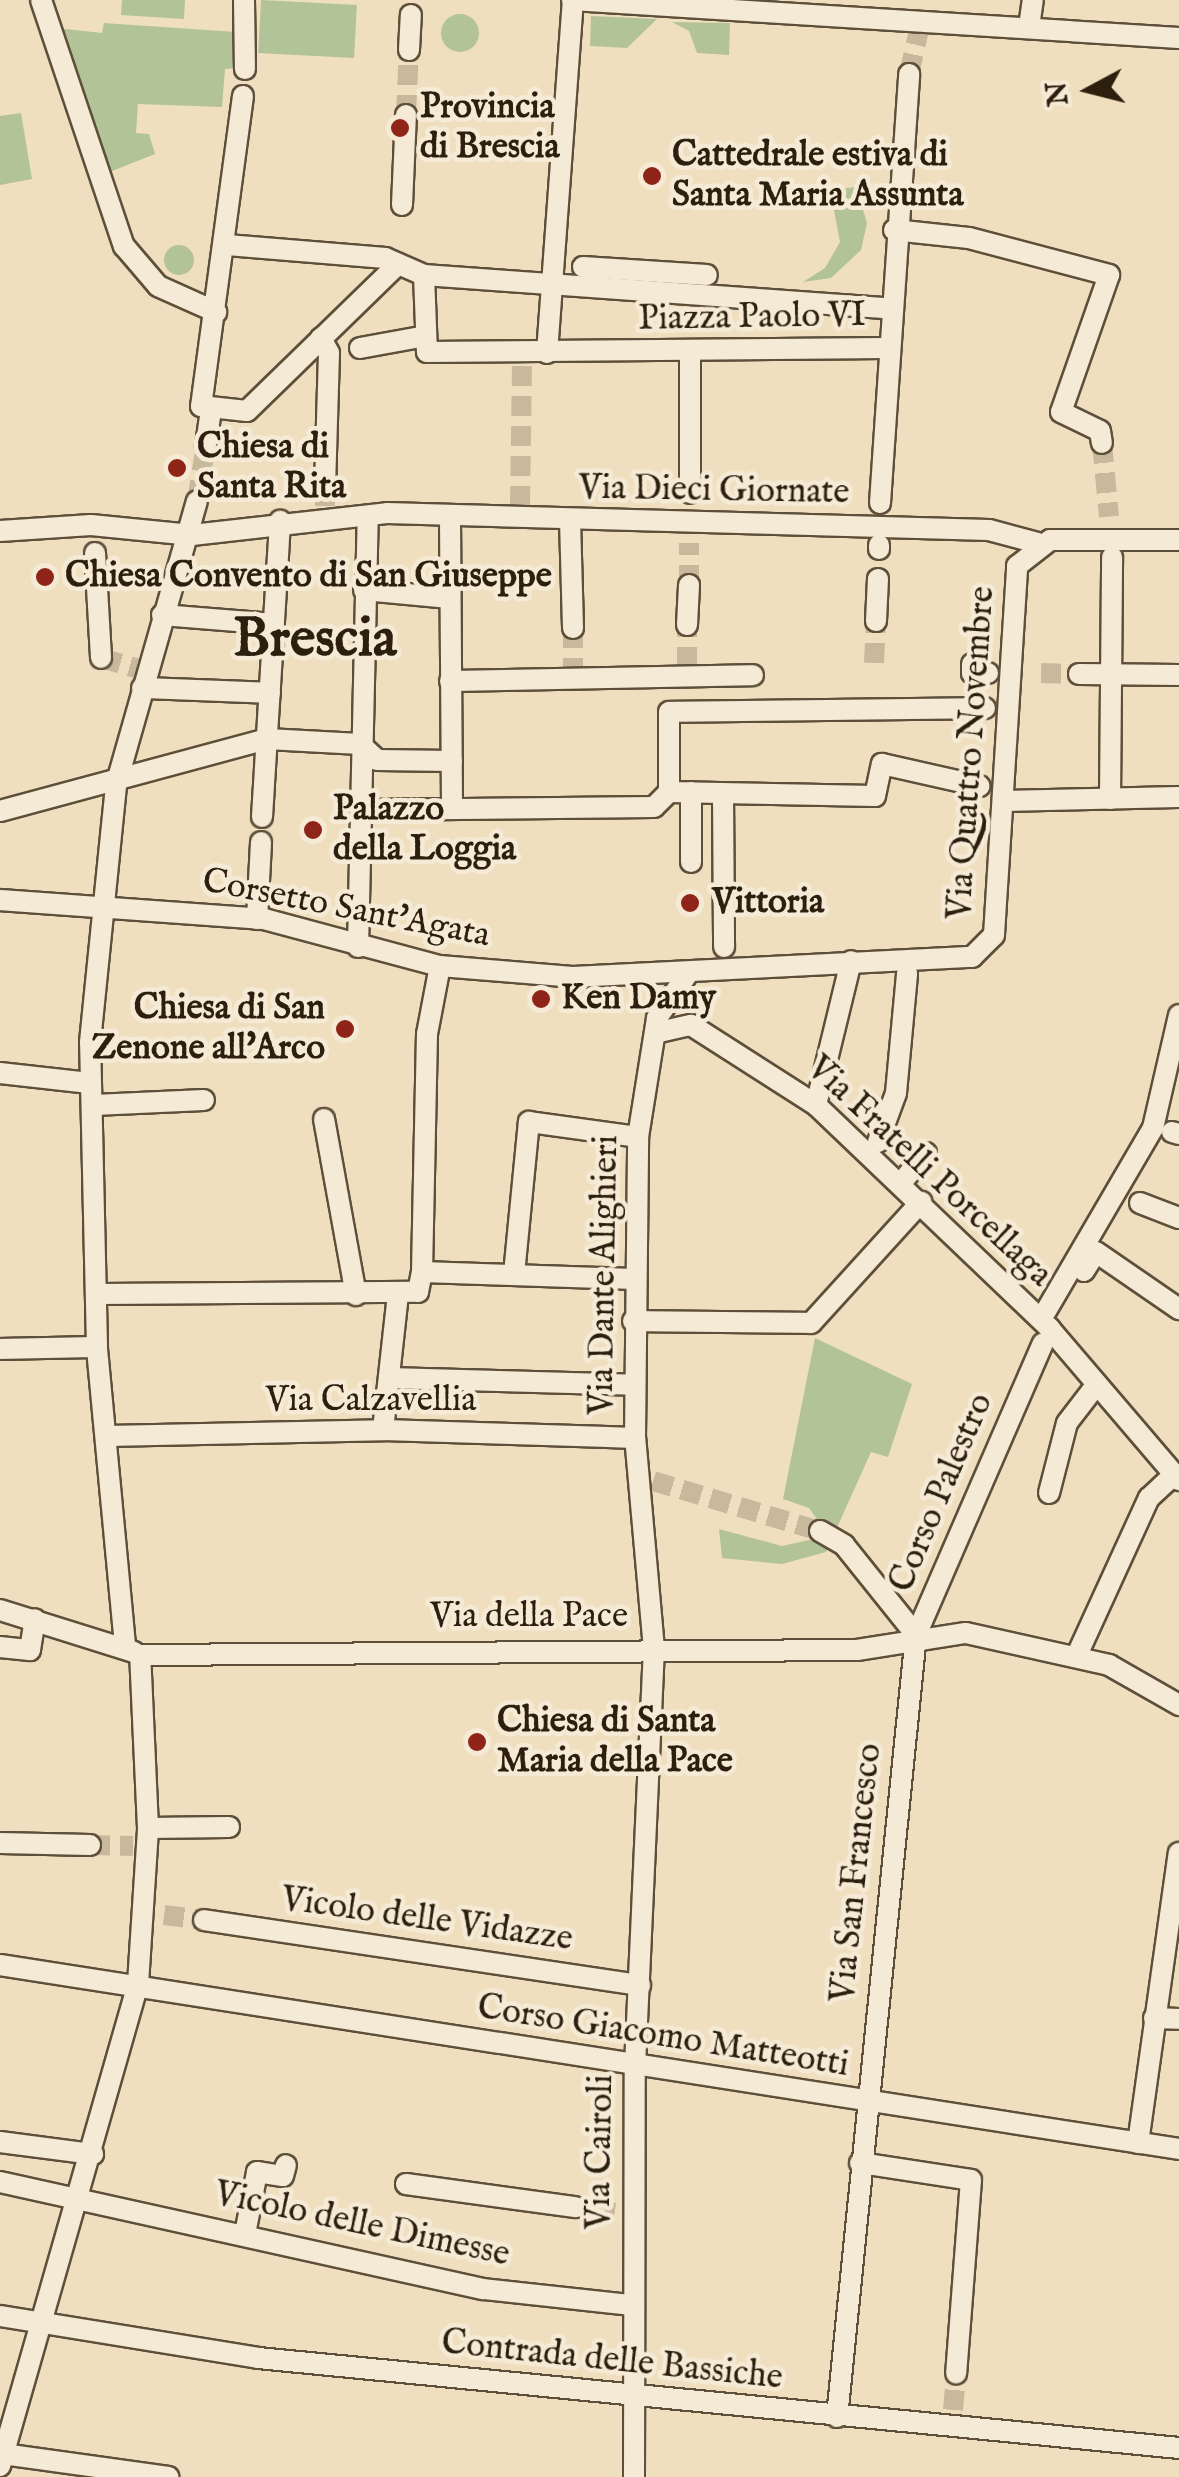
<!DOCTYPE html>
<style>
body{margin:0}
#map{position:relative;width:1179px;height:2477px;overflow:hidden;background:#f0dfbf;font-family:"IM FELL English",serif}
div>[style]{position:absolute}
.green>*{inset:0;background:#b2c397;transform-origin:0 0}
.round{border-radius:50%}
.minor-tunnel>*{height:20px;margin-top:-10px;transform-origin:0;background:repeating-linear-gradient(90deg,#c9b99c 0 20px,transparent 0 30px)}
.roads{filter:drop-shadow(2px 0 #5e4f3a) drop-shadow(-2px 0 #5e4f3a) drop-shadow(0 2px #5e4f3a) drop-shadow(0 -2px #5e4f3a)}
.minor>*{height:20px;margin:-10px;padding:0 10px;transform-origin:10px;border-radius:10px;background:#f5ead5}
.dots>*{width:28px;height:28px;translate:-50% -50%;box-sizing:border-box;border:5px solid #f5ead5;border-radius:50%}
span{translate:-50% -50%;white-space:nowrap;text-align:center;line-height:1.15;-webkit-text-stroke:9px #f5ead5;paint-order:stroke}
.poi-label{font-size:35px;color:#2d1f0e;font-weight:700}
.left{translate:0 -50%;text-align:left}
.right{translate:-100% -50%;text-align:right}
.street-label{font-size:35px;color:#2d1f0e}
.town-label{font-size:55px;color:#2d1f0e;font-weight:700}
.north{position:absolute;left:1039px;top:40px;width:100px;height:100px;-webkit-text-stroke:8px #f5ead5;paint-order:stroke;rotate:263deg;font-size:28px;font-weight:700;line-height:40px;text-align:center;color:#2d1f0e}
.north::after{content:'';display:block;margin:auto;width:35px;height:45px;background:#2d1f0e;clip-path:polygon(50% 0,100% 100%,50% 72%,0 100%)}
</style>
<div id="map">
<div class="green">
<i style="clip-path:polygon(122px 0,185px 0,184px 19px,121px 15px)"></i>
<i style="left:261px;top:0;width:96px;height:53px;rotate:3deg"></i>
<i class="round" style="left:441px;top:14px;width:38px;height:38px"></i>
<i style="clip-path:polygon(591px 16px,657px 19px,627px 48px,590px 46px)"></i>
<i style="clip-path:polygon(672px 22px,730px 23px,729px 55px,697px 53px,689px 31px)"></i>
<i style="clip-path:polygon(104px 23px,236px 32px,236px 68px,225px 69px,222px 107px,138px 104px,136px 133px,149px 134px,155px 154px,102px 175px,56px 28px,102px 33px)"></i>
<i style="clip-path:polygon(21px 113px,32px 179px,0 185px,0 116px)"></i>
<i style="clip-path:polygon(856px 187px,867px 223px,861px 250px,831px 278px,803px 282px,825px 268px,840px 242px,830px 190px)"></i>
<i class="round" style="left:164px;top:245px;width:30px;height:30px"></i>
<i style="clip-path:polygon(815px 1338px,912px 1384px,888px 1457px,871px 1452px,826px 1552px,782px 1564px,722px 1558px,719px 1529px,782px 1546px,818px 1538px,821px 1525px,809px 1508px,783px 1499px)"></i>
</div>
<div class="minor-tunnel">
<i style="left:909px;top:74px;width:45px;rotate:-77.2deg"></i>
<i style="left:406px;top:115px;width:65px;rotate:-87.4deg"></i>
<i style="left:1102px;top:443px;width:74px;rotate:84.6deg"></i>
<i style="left:197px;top:501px;width:57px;rotate:-80.9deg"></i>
<i style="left:325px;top:506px;width:21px;rotate:-90deg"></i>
<i style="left:520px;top:506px;width:140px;rotate:-89.2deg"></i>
<i style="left:689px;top:585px;width:42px;rotate:-90deg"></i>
<i style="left:573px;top:628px;width:40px;rotate:90deg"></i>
<i style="left:101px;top:658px;width:40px;rotate:16deg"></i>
<i style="left:874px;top:663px;width:42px;rotate:-87.3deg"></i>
<i style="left:687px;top:667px;width:42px;rotate:-90deg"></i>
<i style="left:1041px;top:673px;width:38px;rotate:2deg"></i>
<i style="left:653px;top:1481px;width:174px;rotate:16.7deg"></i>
<i style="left:90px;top:1845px;width:43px;rotate:1.3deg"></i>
<i style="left:164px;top:1915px;width:40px;rotate:7.1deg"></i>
<i style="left:575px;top:2207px;width:40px;rotate:8.5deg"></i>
<i style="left:953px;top:2410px;width:37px;rotate:-85deg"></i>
</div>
<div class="roads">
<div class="minor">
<i style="left:41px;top:0;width:260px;rotate:71.4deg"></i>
<i style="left:124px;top:246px;width:52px;rotate:49.6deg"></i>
<i style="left:158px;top:286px;width:64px;rotate:24.1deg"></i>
<i style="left:244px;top:0;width:69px;rotate:89.2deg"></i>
<i style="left:572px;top:0;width:608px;rotate:3.58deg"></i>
<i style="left:1029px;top:27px;width:27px;rotate:-82deg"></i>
<i style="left:409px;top:50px;width:35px;rotate:-87deg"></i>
<i style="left:243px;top:96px;width:313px;rotate:97.7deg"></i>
<i style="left:201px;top:406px;width:46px;rotate:6.2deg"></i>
<i style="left:247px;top:411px;width:211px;rotate:-44.2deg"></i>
<i style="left:402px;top:205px;width:90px;rotate:-87.5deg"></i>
<i style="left:894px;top:230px;width:75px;rotate:6.1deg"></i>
<i style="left:969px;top:238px;width:145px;rotate:14.8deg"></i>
<i style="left:1109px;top:275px;width:145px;rotate:109.3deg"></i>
<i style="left:1061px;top:412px;width:43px;rotate:26deg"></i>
<i style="left:1100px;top:431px;width:12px;rotate:81deg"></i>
<i style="left:227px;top:245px;width:159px;rotate:4.7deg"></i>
<i style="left:385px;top:258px;width:43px;rotate:23.6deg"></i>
<i style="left:424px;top:275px;width:464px;rotate:4.1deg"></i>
<i style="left:583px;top:267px;width:124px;rotate:3.7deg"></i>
<i style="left:424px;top:275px;width:77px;rotate:87.8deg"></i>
<i style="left:427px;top:352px;width:457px;rotate:-0.5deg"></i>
<i style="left:321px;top:338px;width:17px;rotate:62deg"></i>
<i style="left:329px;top:353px;width:132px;rotate:91.7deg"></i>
<i style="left:360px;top:348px;width:67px;rotate:-10.3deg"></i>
<i style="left:547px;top:353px;width:354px;rotate:-85.8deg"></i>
<i style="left:206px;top:445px;width:37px;rotate:-82deg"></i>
<i style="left:690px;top:493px;width:140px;rotate:-90deg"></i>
<i style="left:880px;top:503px;width:430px;rotate:-86.1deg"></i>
<i style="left:450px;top:518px;width:288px;rotate:89.6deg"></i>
<i style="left:570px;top:520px;width:108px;rotate:88.4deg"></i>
<i style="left:0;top:531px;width:91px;rotate:-3.8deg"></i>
<i style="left:91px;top:525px;width:101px;rotate:5.7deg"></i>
<i style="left:192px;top:535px;width:196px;rotate:-6.4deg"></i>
<i style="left:387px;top:513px;width:602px;rotate:1.62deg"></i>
<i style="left:989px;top:530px;width:51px;rotate:14.9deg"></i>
<i style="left:879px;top:549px;width:4px;rotate:-90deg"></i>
<i style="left:95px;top:553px;width:105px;rotate:86.7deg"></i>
<i style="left:364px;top:590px;width:86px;rotate:5.3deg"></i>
<i style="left:162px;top:615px;width:112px;rotate:4.6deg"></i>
<i style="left:876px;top:621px;width:42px;rotate:-87.3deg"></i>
<i style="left:687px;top:625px;width:40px;rotate:-87.1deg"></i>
<i style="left:972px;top:664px;width:9px;rotate:90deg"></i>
<i style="left:972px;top:673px;width:16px"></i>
<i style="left:1079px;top:674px;width:100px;rotate:0.6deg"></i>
<i style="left:450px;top:681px;width:303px;rotate:-1.1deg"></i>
<i style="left:142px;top:688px;width:128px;rotate:2.2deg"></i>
<i style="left:669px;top:792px;width:206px;rotate:1.1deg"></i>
<i style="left:875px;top:796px;width:33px;rotate:-78deg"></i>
<i style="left:882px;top:764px;width:100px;rotate:12.7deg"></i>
<i style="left:723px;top:793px;width:154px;rotate:89.6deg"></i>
<i style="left:1110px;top:799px;width:242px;rotate:-89.5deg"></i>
<i style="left:1003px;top:801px;width:176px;rotate:-1.3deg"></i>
<i style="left:364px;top:810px;width:290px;rotate:-0.6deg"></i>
<i style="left:654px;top:807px;width:21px;rotate:-45deg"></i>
<i style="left:669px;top:792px;width:80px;rotate:-90deg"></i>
<i style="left:669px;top:712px;width:316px;rotate:-0.7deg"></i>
<i style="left:0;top:811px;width:277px;rotate:-15.1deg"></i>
<i style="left:267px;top:739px;width:93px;rotate:3.1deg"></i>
<i style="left:360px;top:744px;width:23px;rotate:43deg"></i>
<i style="left:377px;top:760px;width:75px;rotate:0.8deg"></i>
<i style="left:262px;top:817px;width:297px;rotate:-86.5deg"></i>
<i style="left:691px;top:862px;width:70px;rotate:-90deg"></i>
<i style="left:0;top:900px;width:265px;rotate:4.1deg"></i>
<i style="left:264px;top:919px;width:182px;rotate:15deg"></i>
<i style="left:440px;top:966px;width:133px;rotate:4.7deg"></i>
<i style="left:573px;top:977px;width:400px;rotate:-2.9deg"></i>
<i style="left:972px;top:957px;width:31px;rotate:-45deg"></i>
<i style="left:994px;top:935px;width:370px;rotate:-86.4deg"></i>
<i style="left:1017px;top:566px;width:42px;rotate:-38.2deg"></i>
<i style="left:1050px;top:540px;width:129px"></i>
<i style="left:257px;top:919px;width:77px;rotate:-87deg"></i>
<i style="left:358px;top:947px;width:430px;rotate:-88.7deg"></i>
<i style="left:655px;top:1033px;width:37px;rotate:-13deg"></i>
<i style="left:691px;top:1025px;width:148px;rotate:32.6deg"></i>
<i style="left:816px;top:1105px;width:324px;rotate:43.7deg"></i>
<i style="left:1050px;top:1329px;width:199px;rotate:49.5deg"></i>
<i style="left:0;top:1073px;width:90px;rotate:6.4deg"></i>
<i style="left:94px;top:1105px;width:110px;rotate:-2.6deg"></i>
<i style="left:816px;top:1105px;width:148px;rotate:-76.3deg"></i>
<i style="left:324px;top:1119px;width:179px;rotate:79.7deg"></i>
<i style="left:1172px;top:1132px;width:7px;rotate:16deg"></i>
<i style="left:878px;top:1142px;width:52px;rotate:-69.8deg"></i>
<i style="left:896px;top:1093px;width:120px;rotate:-84.7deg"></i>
<i style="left:901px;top:1183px;width:39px;rotate:-50deg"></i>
<i style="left:1140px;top:1203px;width:42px;rotate:21deg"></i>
<i style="left:1084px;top:1271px;width:22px;rotate:-58deg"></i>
<i style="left:1096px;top:1252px;width:101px;rotate:34.5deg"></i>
<i style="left:422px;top:1272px;width:238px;rotate:-88.8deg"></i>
<i style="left:427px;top:1034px;width:69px;rotate:-79.2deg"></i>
<i style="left:514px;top:1274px;width:153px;rotate:-84.4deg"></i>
<i style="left:529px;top:1122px;width:110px;rotate:7.8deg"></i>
<i style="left:99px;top:1294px;width:319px;rotate:-0.4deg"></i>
<i style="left:418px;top:1292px;width:20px;rotate:-79deg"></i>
<i style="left:422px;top:1272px;width:212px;rotate:1.9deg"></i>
<i style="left:1046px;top:1311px;width:212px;rotate:-59.7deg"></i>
<i style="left:1153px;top:1128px;width:116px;rotate:-77deg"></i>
<i style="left:633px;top:1321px;width:178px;rotate:0.6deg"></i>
<i style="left:811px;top:1323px;width:164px;rotate:-47.7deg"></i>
<i style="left:0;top:1349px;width:97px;rotate:-1.2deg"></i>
<i style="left:390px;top:1378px;width:244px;rotate:1.6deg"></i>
<i style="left:383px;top:1430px;width:137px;rotate:-83.7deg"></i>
<i style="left:107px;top:1436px;width:276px;rotate:-1.2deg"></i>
<i style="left:383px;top:1430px;width:252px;rotate:1.8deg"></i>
<i style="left:1049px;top:1493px;width:72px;rotate:-75.6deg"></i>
<i style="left:1067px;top:1423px;width:49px;rotate:-52.4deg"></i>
<i style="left:820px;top:1531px;width:28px;rotate:30deg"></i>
<i style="left:844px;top:1545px;width:115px;rotate:51.3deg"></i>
<i style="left:0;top:1610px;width:140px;rotate:17.4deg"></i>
<i style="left:125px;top:1645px;width:299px;rotate:-95.4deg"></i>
<i style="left:97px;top:1347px;width:305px;rotate:-91.3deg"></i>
<i style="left:90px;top:1042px;width:258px;rotate:-84.2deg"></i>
<i style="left:116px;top:785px;width:295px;rotate:-74.1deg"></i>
<i style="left:0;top:1647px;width:30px;rotate:6deg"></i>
<i style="left:30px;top:1650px;width:31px;rotate:-81deg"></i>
<i style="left:140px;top:1655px;width:717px;rotate:-0.4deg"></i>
<i style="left:857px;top:1650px;width:110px;rotate:-8.9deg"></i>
<i style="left:966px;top:1633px;width:147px;rotate:12.6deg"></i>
<i style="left:1109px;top:1665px;width:81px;rotate:29.7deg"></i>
<i style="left:1077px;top:1655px;width:173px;rotate:-65.4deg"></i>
<i style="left:1149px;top:1498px;width:34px;rotate:-43deg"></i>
<i style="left:148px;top:1828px;width:81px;rotate:-0.7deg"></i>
<i style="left:0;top:1843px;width:90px;rotate:1.3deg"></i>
<i style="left:204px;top:1920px;width:441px;rotate:8.5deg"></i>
<i style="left:0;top:1965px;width:1193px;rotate:8.87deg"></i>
<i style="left:1154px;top:2018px;width:25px;rotate:2deg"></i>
<i style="left:0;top:2142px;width:94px;rotate:7.4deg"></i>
<i style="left:1138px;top:2143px;width:293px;rotate:-82deg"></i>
<i style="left:860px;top:2163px;width:112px;rotate:8.7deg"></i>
<i style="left:971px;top:2180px;width:194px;rotate:94.4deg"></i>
<i style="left:0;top:2182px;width:495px;rotate:12.5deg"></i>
<i style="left:483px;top:2289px;width:149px;rotate:6.2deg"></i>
<i style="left:406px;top:2184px;width:171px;rotate:7.8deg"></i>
<i style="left:245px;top:2234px;width:63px;rotate:-79deg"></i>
<i style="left:257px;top:2172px;width:26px;rotate:9deg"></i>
<i style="left:283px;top:2176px;width:11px;rotate:-75deg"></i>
<i style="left:0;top:2316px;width:261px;rotate:9.2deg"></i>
<i style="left:258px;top:2358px;width:925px;rotate:5.58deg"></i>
<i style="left:837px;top:2417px;width:786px;rotate:-84.23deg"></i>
<i style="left:916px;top:1635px;width:318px;rotate:-66.5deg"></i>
<i style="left:3px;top:2454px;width:167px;rotate:7.9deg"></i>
<i style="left:0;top:2466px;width:501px;rotate:-74.02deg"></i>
<i style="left:138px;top:1984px;width:156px;rotate:-86.3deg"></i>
<i style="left:148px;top:1828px;width:173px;rotate:-92.6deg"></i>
<i style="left:634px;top:2477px;width:411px;rotate:-89.9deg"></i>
<i style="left:635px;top:2066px;width:417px;rotate:-87.4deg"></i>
<i style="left:654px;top:1649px;width:212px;rotate:-95.1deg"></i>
<i style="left:635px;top:1438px;width:301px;rotate:-89.4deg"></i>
<i style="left:638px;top:1137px;width:121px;rotate:-80.9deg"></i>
<i style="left:657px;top:1018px;width:56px;rotate:-55.2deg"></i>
</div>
</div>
<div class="dots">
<i style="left:400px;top:128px;background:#8f2418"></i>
<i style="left:652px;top:176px;background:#8f2418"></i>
<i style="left:177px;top:468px;background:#8f2418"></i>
<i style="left:45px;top:577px;background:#8f2418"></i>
<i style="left:313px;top:830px;background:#8f2418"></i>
<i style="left:690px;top:903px;background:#8f2418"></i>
<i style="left:541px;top:999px;background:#8f2418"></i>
<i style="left:345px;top:1029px;background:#8f2418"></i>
<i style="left:477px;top:1742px;background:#8f2418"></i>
</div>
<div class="poi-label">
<span class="left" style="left:420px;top:128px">Provincia<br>di Brescia</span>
<span class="left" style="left:672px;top:176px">Cattedrale estiva di<br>Santa Maria Assunta</span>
<span class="left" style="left:197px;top:468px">Chiesa di<br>Santa Rita</span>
<span class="left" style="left:65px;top:577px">Chiesa Convento di San Giuseppe</span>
<span class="left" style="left:333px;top:830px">Palazzo<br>della Loggia</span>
<span class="left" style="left:712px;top:903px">Vittoria</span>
<span class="left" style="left:561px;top:999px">Ken Damy</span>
<span class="right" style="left:325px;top:1029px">Chiesa di San<br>Zenone all'Arco</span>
<span class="left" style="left:497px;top:1742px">Chiesa di Santa<br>Maria della Pace</span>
</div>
<div class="street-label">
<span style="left:752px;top:318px;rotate:-1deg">Piazza Paolo VI</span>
<span style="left:714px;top:491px;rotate:1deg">Via Dieci Giornate</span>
<span style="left:972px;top:753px;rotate:-86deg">Via Quattro Novembre</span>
<span style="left:346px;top:909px;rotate:11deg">Corsetto Sant'Agata</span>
<span style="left:929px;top:1172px;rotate:43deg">Via Fratelli Porcellaga</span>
<span style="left:605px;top:1275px;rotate:-89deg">Via Dante Alighieri</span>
<span style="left:371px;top:1401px">Via Calzavellia</span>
<span style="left:942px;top:1493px;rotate:-67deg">Corso Palestro</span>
<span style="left:529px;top:1617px">Via della Pace</span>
<span style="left:857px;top:1873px;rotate:-84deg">Via San Francesco</span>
<span style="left:427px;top:1920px;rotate:8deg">Vicolo delle Vidazze</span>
<span style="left:663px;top:2037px;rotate:9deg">Corso Giacomo Matteotti</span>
<span style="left:601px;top:2152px;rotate:-89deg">Via Cairoli</span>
<span style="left:362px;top:2225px;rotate:12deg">Vicolo delle Dimesse</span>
<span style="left:612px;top:2361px;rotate:6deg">Contrada delle Bassiche</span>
</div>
<div class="town-label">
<span style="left:315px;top:641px">Brescia</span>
</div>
<div class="north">N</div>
</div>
